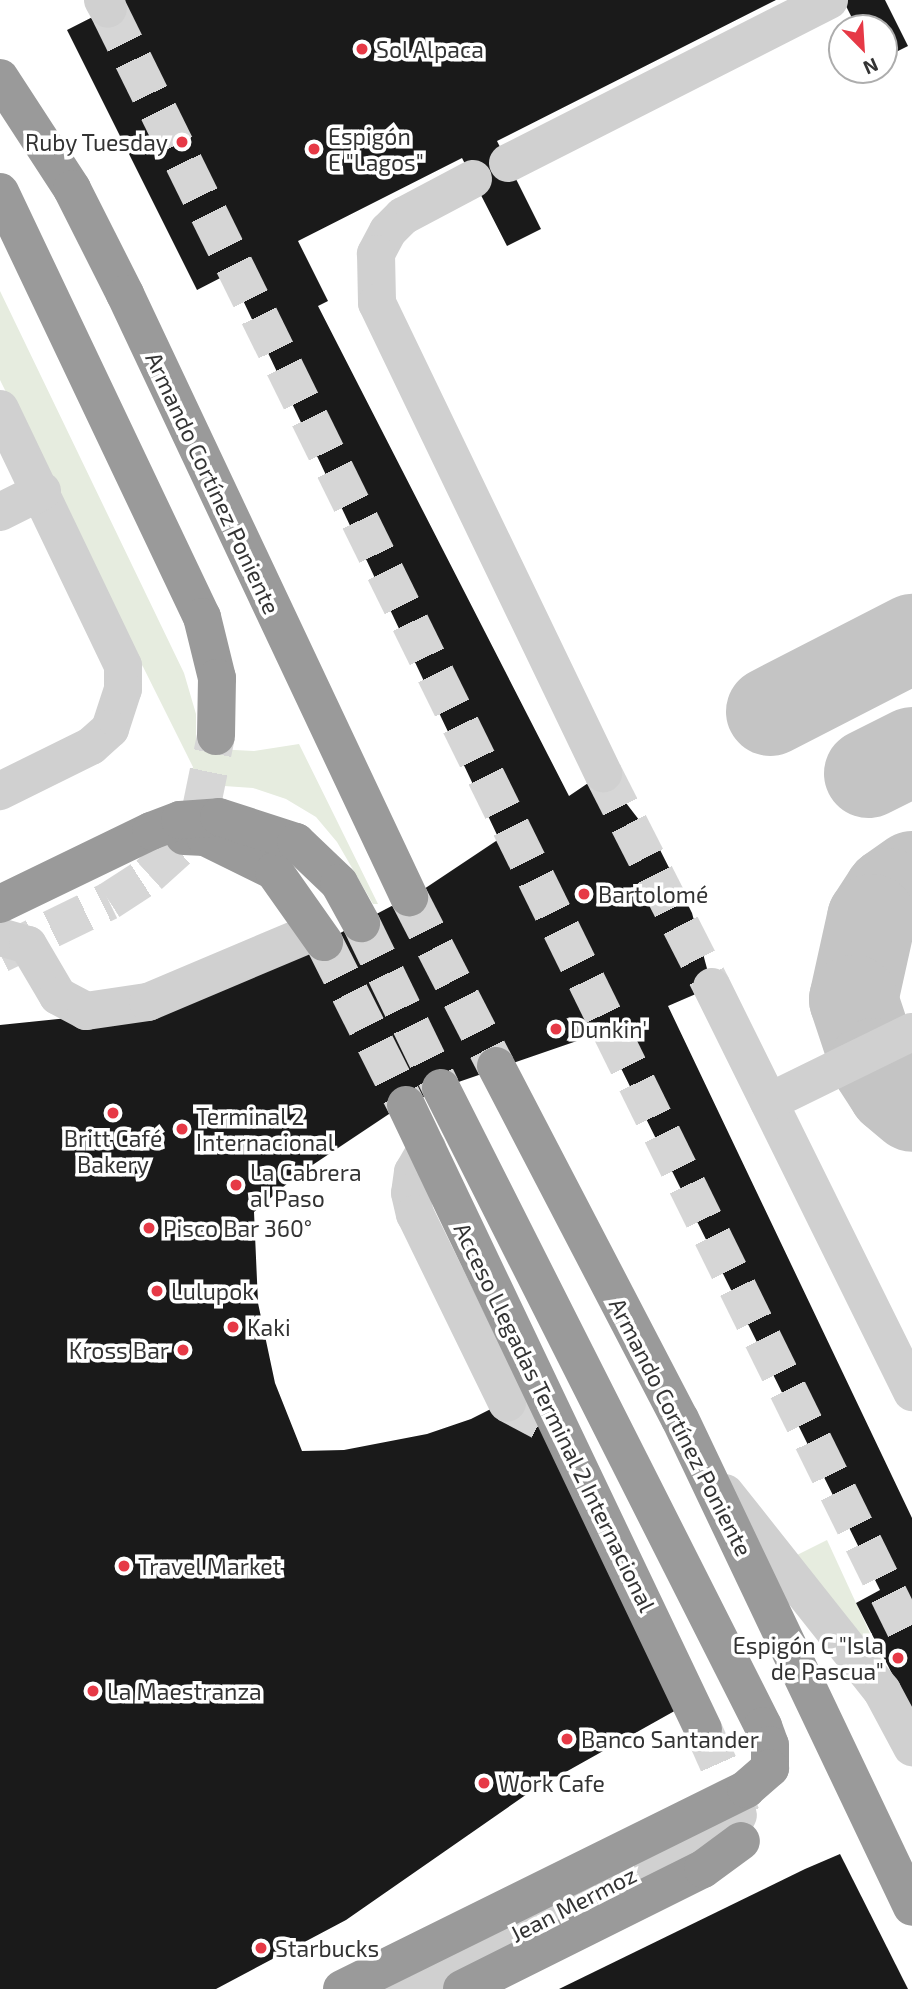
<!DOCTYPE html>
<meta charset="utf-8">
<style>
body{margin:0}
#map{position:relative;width:912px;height:1989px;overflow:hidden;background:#fff;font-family:"Exo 2",sans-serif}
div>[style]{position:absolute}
.green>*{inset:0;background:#e6ecdf}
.taxiway>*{height:89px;margin:-44.5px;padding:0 44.5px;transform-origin:44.5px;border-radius:44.5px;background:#c4c4c4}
.building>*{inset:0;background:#1a1a1a}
.minor-tunnel>*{height:38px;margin-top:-19px;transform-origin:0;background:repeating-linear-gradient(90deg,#d6d6d6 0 38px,transparent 0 57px)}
.highway-tunnel>*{height:38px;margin-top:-19px;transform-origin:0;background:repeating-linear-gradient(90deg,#d6d6d6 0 38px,transparent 0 57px)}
.minor>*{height:38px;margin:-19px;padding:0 19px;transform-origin:19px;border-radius:19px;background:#d0d0d0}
.highway>*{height:38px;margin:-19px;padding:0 19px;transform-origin:19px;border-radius:19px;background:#9a9a9a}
.highway-bridge>*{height:38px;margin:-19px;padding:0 19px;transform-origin:19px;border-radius:19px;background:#9a9a9a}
.dots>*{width:19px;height:19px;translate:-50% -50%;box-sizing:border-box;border:4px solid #fff;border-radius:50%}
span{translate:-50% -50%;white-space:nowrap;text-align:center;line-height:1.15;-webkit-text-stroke:7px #fff;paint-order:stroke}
.poi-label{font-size:23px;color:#333}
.left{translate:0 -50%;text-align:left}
.right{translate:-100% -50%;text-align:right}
.street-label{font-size:23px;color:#333}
.north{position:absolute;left:828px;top:14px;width:70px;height:70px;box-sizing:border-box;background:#fff;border:2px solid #adadad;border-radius:50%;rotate:156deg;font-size:19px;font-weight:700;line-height:28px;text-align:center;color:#333}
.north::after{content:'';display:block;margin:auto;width:24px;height:32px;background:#e63946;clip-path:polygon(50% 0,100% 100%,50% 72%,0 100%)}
</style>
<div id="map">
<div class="green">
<i style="clip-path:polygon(0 291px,184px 673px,196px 714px,196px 748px,254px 751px,299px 744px,378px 904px,373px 904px,337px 842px,316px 817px,286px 799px,253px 788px,224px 786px,187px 793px,193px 767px,0 380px)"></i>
<i style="clip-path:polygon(827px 1540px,885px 1666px,797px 1555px)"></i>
</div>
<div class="taxiway">
<i style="left:770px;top:711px;width:160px;rotate:-27.2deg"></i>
<i style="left:868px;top:773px;width:49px;rotate:-26.6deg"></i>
<i style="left:912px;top:875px;width:29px;rotate:145deg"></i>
<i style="left:888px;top:892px;width:31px;rotate:123deg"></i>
<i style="left:871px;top:918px;width:83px;rotate:102.5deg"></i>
<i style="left:853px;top:999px;width:66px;rotate:71.6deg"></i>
<i style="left:874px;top:1062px;width:33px;rotate:57deg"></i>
<i style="left:892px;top:1090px;width:26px;rotate:40deg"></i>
</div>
<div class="building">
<i style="clip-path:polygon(126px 0,776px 0,497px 141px,541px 229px,507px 246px,462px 158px,298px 241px,328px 301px,318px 306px,569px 796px,603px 773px,656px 842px,692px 913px,712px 987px,668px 1006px,912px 1518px,912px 1713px,856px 1603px,880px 1590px,603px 1032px,441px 1088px,389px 1114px,296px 1176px,254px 1212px,258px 1303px,275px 1383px,302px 1451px,344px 1450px,427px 1434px,471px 1419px,536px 1386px,687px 1704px,530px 1792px,346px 1920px,216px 1989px,0 1989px,0 1025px,107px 1014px,306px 951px,424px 889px,499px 839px,230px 273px,197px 290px,67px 30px)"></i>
<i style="clip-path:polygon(843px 0,885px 0,908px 46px,884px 58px,884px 28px,857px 28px)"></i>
<i style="clip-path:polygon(840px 1854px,908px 1989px,559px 1989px,805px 1869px)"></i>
</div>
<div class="minor-tunnel">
<i style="left:108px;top:9px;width:1820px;rotate:63.79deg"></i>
<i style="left:603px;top:773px;width:240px;rotate:63deg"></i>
<i style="left:507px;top:1403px;width:55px;rotate:28deg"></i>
</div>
<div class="highway-tunnel">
<i style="left:409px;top:897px;width:190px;rotate:62.8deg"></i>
<i style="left:361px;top:923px;width:183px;rotate:64.1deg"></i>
<i style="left:324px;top:942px;width:182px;rotate:63.3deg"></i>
<i style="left:0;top:954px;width:121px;rotate:-25.9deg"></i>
<i style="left:109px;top:901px;width:48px;rotate:-33deg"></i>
<i style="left:149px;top:875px;width:43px;rotate:-42.2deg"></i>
<i style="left:181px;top:846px;width:42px;rotate:-61.6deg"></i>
<i style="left:201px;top:809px;width:75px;rotate:-78.4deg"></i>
<i style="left:703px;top:1729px;width:106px;rotate:66.1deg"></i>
</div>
<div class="minor">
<i style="left:103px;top:0;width:10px;rotate:61deg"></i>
<i style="left:508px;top:163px;width:360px;rotate:-26.9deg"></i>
<i style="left:473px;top:179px;width:79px;rotate:152.1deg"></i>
<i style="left:403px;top:216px;width:21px;rotate:135deg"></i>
<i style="left:388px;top:231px;width:26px;rotate:118deg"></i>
<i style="left:376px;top:254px;width:49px;rotate:88.8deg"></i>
<i style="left:377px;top:303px;width:522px;rotate:64.32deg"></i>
<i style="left:0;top:409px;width:285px;rotate:64.4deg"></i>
<i style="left:123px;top:666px;width:23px;rotate:90deg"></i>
<i style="left:123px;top:689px;width:42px;rotate:108deg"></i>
<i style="left:110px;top:729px;width:25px;rotate:138deg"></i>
<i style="left:91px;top:746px;width:102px;rotate:153.7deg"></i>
<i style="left:0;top:512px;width:47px;rotate:-26.6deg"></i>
<i style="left:0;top:937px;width:29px;rotate:16deg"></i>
<i style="left:28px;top:945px;width:59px;rotate:59.5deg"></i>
<i style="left:58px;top:996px;width:32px;rotate:28deg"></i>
<i style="left:86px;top:1011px;width:63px;rotate:-8.3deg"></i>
<i style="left:148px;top:1002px;width:182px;rotate:-22.9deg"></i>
<i style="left:712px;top:987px;width:452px;rotate:63.7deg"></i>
<i style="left:769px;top:1102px;width:159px;rotate:-26.1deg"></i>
<i style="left:427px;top:1148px;width:28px;rotate:120deg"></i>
<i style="left:413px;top:1172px;width:21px;rotate:98deg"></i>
<i style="left:410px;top:1193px;width:22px;rotate:77deg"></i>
<i style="left:415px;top:1214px;width:210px;rotate:64deg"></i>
<i style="left:725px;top:1493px;width:253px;rotate:51.6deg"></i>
<i style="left:882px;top:1691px;width:64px;rotate:61.8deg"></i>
<i style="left:404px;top:1989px;width:368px;rotate:-26.6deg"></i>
<i style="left:733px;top:1824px;width:10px;rotate:-61deg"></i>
</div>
<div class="highway">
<i style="left:0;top:78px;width:132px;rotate:57deg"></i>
<i style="left:72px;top:189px;width:118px;rotate:63.2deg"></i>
<i style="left:125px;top:294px;width:667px;rotate:64.78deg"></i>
<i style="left:0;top:192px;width:471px;rotate:64.6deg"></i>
<i style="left:202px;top:617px;width:63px;rotate:76.2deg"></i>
<i style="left:217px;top:678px;width:58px;rotate:91deg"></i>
<i style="left:184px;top:836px;width:21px;rotate:3deg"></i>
<i style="left:205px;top:837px;width:77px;rotate:26.2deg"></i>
<i style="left:274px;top:871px;width:87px;rotate:54.8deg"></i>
<i style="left:0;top:904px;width:168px;rotate:-25.8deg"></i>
<i style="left:151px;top:831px;width:31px;rotate:-21deg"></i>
<i style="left:180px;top:820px;width:39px;rotate:-4deg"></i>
<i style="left:219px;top:817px;width:81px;rotate:18deg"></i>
<i style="left:296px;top:842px;width:59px;rotate:43.6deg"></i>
<i style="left:339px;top:883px;width:46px;rotate:61.2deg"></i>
<i style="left:496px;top:1066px;width:398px;rotate:62.5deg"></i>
<i style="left:680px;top:1419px;width:540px;rotate:64.57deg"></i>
<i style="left:441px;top:1088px;width:715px;rotate:63.22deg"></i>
<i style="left:763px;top:1726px;width:20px;rotate:70deg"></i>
<i style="left:770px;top:1745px;width:23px;rotate:90deg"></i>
<i style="left:406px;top:1105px;width:691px;rotate:64.55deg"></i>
<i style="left:462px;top:1989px;width:269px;rotate:-26.5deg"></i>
<i style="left:703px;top:1869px;width:47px;rotate:-36.4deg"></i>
</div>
<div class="highway-bridge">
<i style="left:342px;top:1989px;width:451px;rotate:-26.3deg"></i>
<i style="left:746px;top:1789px;width:32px;rotate:-41deg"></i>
</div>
<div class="dots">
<i style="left:362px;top:49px;background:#e63946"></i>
<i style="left:182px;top:142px;background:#e63946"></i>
<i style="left:314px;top:149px;background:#e63946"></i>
<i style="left:584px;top:894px;background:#e63946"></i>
<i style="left:556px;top:1029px;background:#e63946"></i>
<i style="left:113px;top:1113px;background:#e63946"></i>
<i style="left:182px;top:1129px;background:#e63946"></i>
<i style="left:236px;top:1185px;background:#e63946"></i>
<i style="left:149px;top:1228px;background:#e63946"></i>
<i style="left:157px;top:1291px;background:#e63946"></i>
<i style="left:233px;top:1327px;background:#e63946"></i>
<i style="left:183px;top:1350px;background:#e63946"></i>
<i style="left:124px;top:1566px;background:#e63946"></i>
<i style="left:898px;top:1658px;background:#e63946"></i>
<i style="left:93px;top:1691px;background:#e63946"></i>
<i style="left:567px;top:1739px;background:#e63946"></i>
<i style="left:484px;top:1783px;background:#e63946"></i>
<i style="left:261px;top:1948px;background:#e63946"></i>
</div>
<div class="poi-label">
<span class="left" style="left:376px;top:49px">Sol Alpaca</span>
<span class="left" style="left:328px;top:149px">Espigón<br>E "Lagos"</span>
<span class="right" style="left:168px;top:142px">Ruby Tuesday</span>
<span class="left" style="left:598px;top:894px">Bartolomé</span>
<span class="left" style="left:570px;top:1029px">Dunkin'</span>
<span class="left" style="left:196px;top:1129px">Terminal 2<br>Internacional</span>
<span style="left:113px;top:1151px">Britt Café<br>Bakery</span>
<span class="left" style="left:250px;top:1185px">La Cabrera<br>al Paso</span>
<span class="left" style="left:163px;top:1228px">Pisco Bar 360°</span>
<span class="left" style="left:171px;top:1291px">Lulupok</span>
<span class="left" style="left:247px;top:1327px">Kaki</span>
<span class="right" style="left:169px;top:1350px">Kross Bar</span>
<span class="left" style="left:138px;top:1566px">Travel Market</span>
<span class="right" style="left:884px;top:1658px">Espigón C "Isla<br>de Pascua"</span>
<span class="left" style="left:107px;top:1691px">La Maestranza</span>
<span class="left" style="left:581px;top:1739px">Banco Santander</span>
<span class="left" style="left:498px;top:1783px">Work Cafe</span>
<span class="left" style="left:275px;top:1948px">Starbucks</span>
</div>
<div class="street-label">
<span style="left:213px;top:483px;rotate:65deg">Armando Cortínez Poniente</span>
<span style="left:555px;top:1417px;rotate:64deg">Acceso Llegadas Terminal 2 Internacional</span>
<span style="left:681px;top:1427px;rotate:63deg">Armando Cortínez Poniente</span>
<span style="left:573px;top:1904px;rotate:-27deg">Jean Mermoz</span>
</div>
<div class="north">N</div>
</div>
